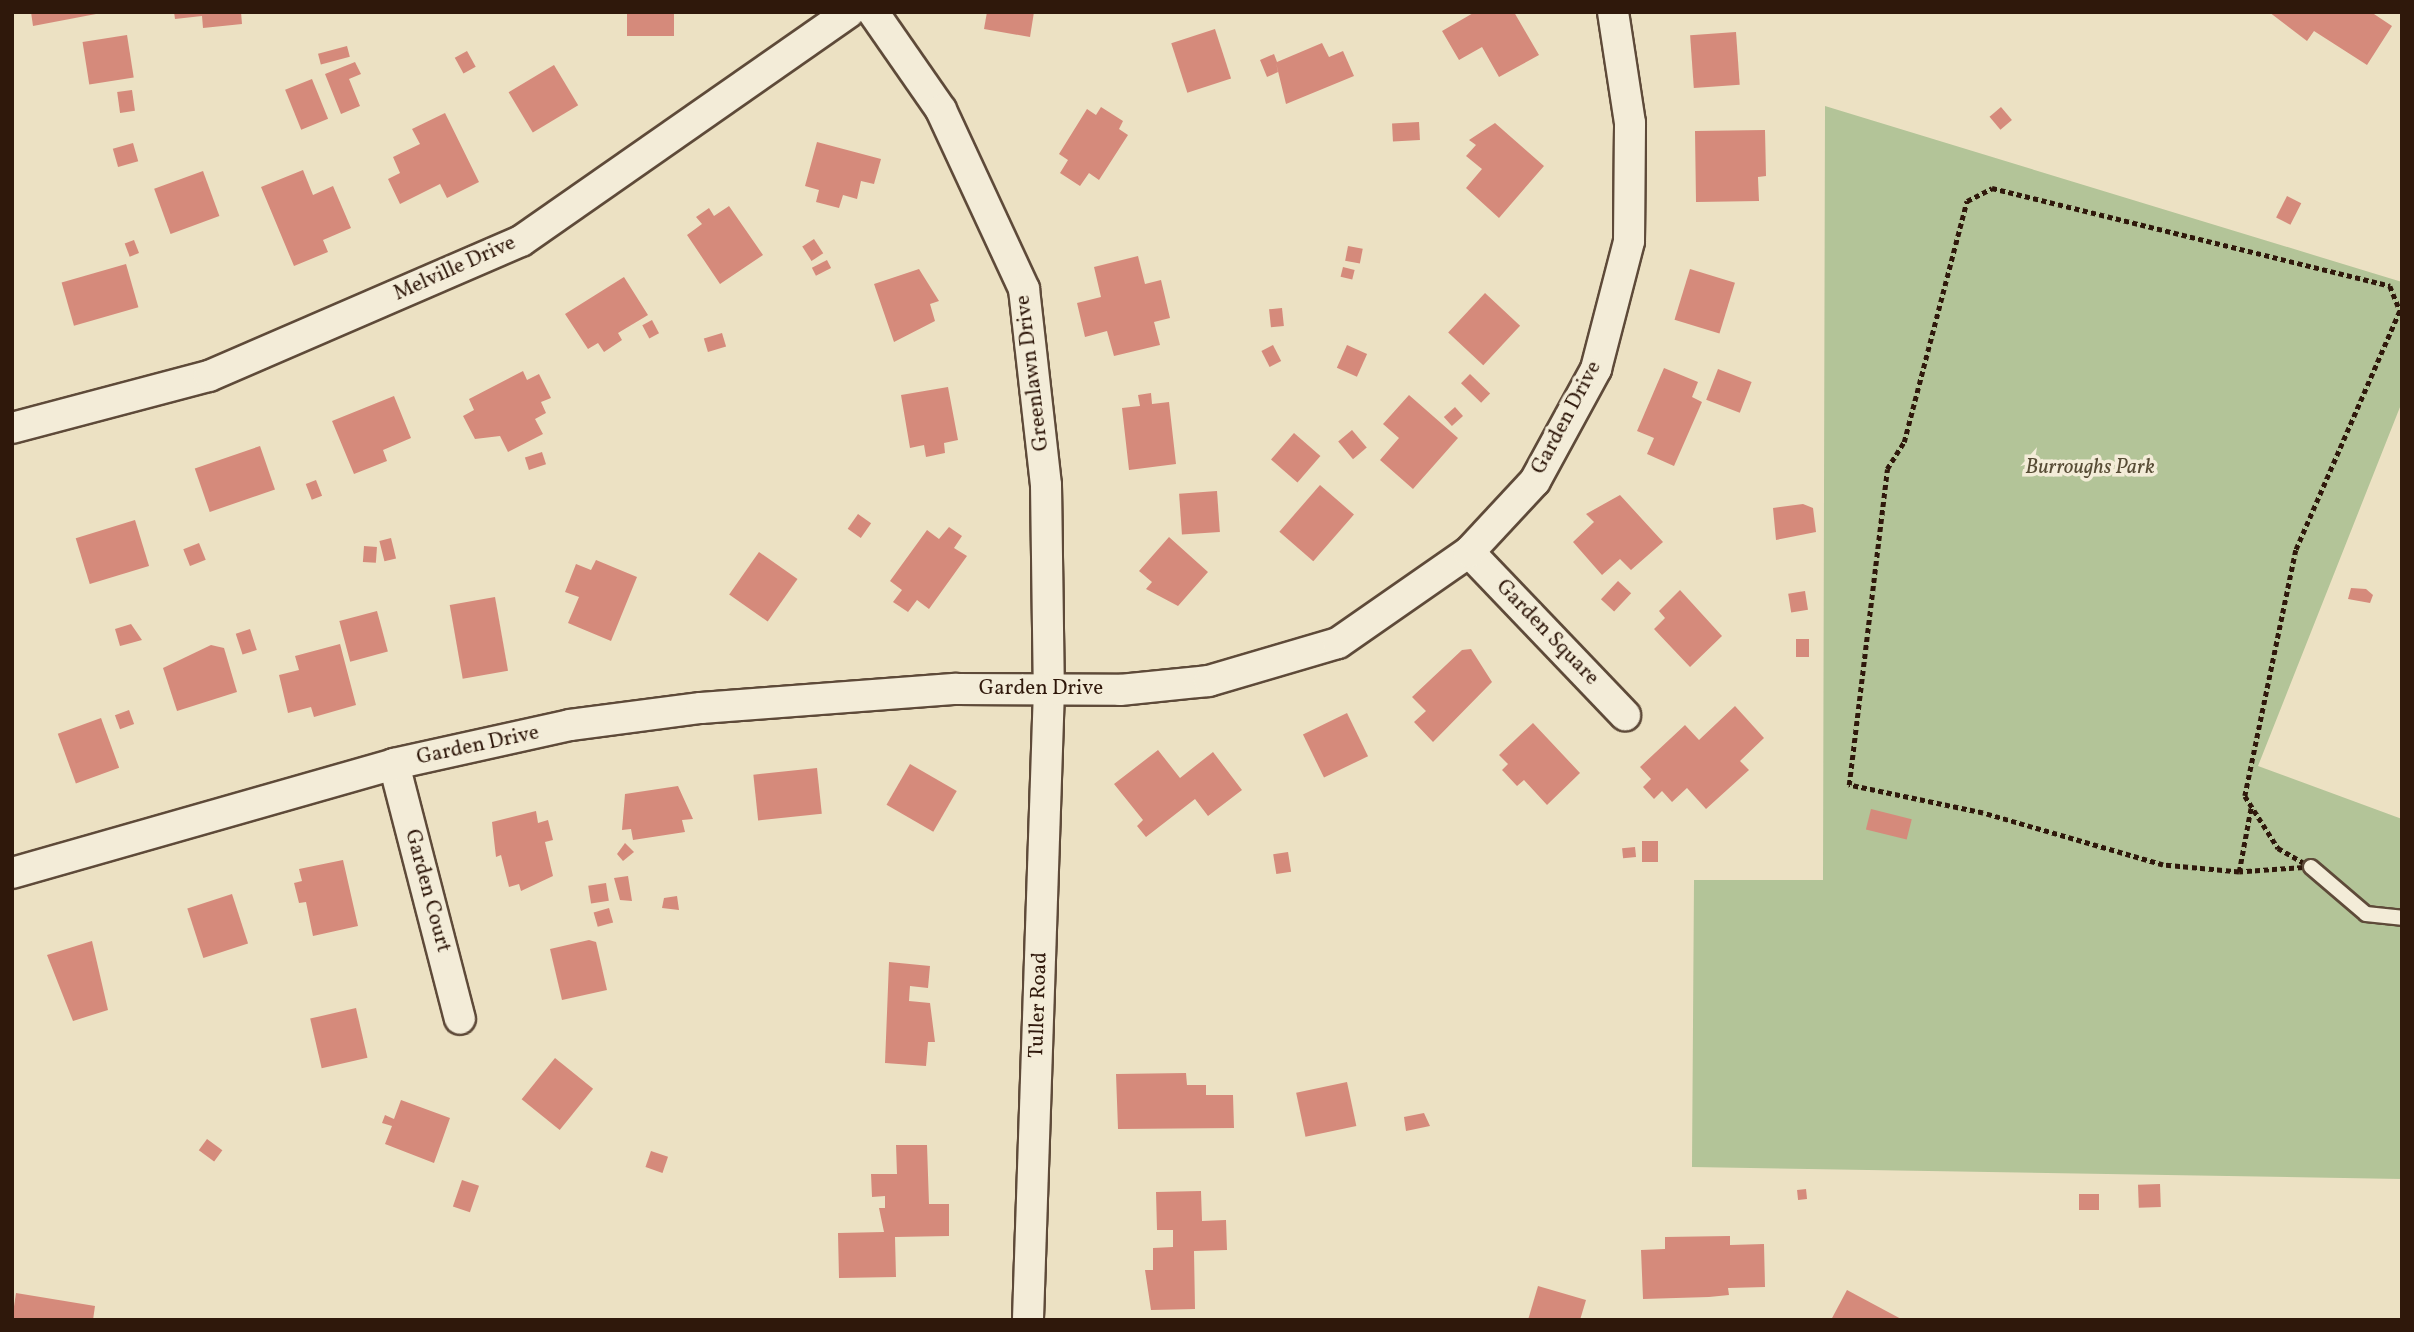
<!DOCTYPE html>
<style>
body{margin:0}
#map{position:relative;width:2414px;height:1332px;overflow:hidden;background:#ece1c3;font-family:Vollkorn,serif}
div>[style]{position:absolute}
.green>*{inset:0;background:#b3c498}
.building>*{inset:0;background:#d58a7b;transform-origin:0 0}
.path>*{height:4.5px;margin-top:-2.25px;transform-origin:0;background:repeating-linear-gradient(90deg,#2f180b 0 5px,transparent 0 8.5px)}
.roads{filter:drop-shadow(2px 0 #5e4a39) drop-shadow(-2px 0 #5e4a39) drop-shadow(0 2px #5e4a39) drop-shadow(0 -2px #5e4a39)}
.service>*{height:14px;margin:-7px;padding:0 7px;transform-origin:7px;border-radius:7px;background:#f3ecd8}
.minor>*{height:30px;margin:-15px;padding:0 15px;transform-origin:15px;border-radius:15px;background:#f3ecd8}
span{translate:-50% -50%;white-space:nowrap;text-align:center;line-height:1.15;-webkit-text-stroke:7px #f3ecd8;paint-order:stroke}
.street-label{font-size:21px;color:#2f180b}
.park-label{font-size:21px;color:#574c35;font-style:italic}
.frame{position:absolute;inset:0;border:14px solid #2f180b;pointer-events:none}
</style>
<div id="map">
<div class="green">
<i style="clip-path:polygon(1825px 106px,2402px 282px,2402px 402px,2258px 766px,2402px 819px,2402px 1179px,1692px 1167px,1694px 880px,1823px 880px)"></i>
</div>
<div class="building">
<i style="clip-path:polygon(31px 12px,96px 12px,96px 14px,33px 26px)"></i>
<i style="clip-path:polygon(174px 12px,241px 12px,242px 24px,203px 28px,202px 16px,175px 19px)"></i>
<i style="left:627px;top:12px;width:47px;height:24px"></i>
<i style="clip-path:polygon(987px 12px,1034px 12px,1030px 37px,984px 29px)"></i>
<i style="clip-path:polygon(1475px 12px,1514px 12px,1539px 55px,1499px 77px,1482px 47px,1459px 60px,1442px 31px)"></i>
<i style="clip-path:polygon(2269px 12px,2371px 12px,2392px 26px,2367px 65px,2314px 31px,2307px 41px)"></i>
<i style="left:1215px;top:29px;width:52px;height:46px;rotate:72deg"></i>
<i style="left:1736px;top:32px;width:53px;height:46px;rotate:86deg"></i>
<i style="left:127px;top:35px;width:43px;height:45px;rotate:81deg"></i>
<i style="clip-path:polygon(1322px 43px,1329px 57px,1343px 51px,1354px 76px,1286px 104px,1276px 63px,1278px 72px,1267px 77px,1260px 60px,1274px 54px,1277px 62px)"></i>
<i style="left:347px;top:46px;width:11px;height:30px;rotate:75deg"></i>
<i style="left:467px;top:51px;width:18px;height:14px;rotate:61deg"></i>
<i style="clip-path:polygon(355px 62px,361px 74px,349px 79px,360px 106px,341px 114px,325px 74px)"></i>
<i style="left:554px;top:65px;width:47px;height:53px;rotate:59deg"></i>
<i style="left:312px;top:79px;width:43px;height:29px;rotate:68deg"></i>
<i style="left:132px;top:90px;width:21px;height:15px;rotate:82deg"></i>
<i style="clip-path:polygon(1101px 107px,1123px 121px,1119px 129px,1128px 135px,1099px 180px,1089px 173px,1080px 186px,1060px 173px,1068px 160px,1059px 154px,1087px 109px,1096px 115px)"></i>
<i style="left:2001px;top:107px;width:17px;height:15px;rotate:50deg"></i>
<i style="clip-path:polygon(445px 113px,479px 182px,447px 198px,440px 184px,400px 204px,388px 179px,400px 173px,393px 157px,420px 144px,412px 129px)"></i>
<i style="left:1419px;top:122px;width:18px;height:27px;rotate:87deg"></i>
<i style="clip-path:polygon(1495px 123px,1544px 166px,1499px 218px,1466px 188px,1482px 169px,1466px 156px,1476px 145px,1469px 140px)"></i>
<i style="clip-path:polygon(1765px 130px,1766px 176px,1758px 177px,1759px 201px,1696px 202px,1695px 131px)"></i>
<i style="clip-path:polygon(817px 142px,881px 159px,874px 184px,861px 181px,857px 199px,843px 195px,839px 208px,816px 202px,819px 190px,805px 186px)"></i>
<i style="left:133px;top:143px;width:19px;height:21px;rotate:74deg"></i>
<i style="clip-path:polygon(303px 170px,313px 195px,333px 186px,351px 228px,323px 240px,328px 252px,294px 266px,261px 187px)"></i>
<i style="left:203px;top:171px;width:48px;height:52px;rotate:70deg"></i>
<i style="left:2287px;top:196px;width:16px;height:24px;rotate:27deg"></i>
<i style="clip-path:polygon(729px 206px,763px 255px,720px 284px,687px 235px,702px 224px,696px 217px,709px 208px,714px 216px)"></i>
<i style="left:814px;top:239px;width:17px;height:14px;rotate:57deg"></i>
<i style="left:134px;top:240px;width:14px;height:10px;rotate:69deg"></i>
<i style="left:1348px;top:246px;width:15px;height:15px;rotate:11deg"></i>
<i style="clip-path:polygon(1138px 256px,1145px 284px,1161px 280px,1170px 318px,1154px 322px,1160px 345px,1114px 356px,1107px 331px,1085px 337px,1077px 303px,1101px 297px,1094px 267px)"></i>
<i style="left:827px;top:260px;width:9px;height:17px;rotate:63deg"></i>
<i style="left:126px;top:264px;width:45px;height:67px;rotate:74deg"></i>
<i style="left:1343px;top:267px;width:12px;height:10px;rotate:14deg"></i>
<i style="clip-path:polygon(919px 269px,939px 301px,930px 304px,935px 321px,894px 342px,874px 284px)"></i>
<i style="left:1690px;top:269px;width:47px;height:53px;rotate:17deg"></i>
<i style="clip-path:polygon(624px 277px,648px 315px,618px 333px,622px 340px,604px 352px,598px 343px,588px 349px,565px 314px)"></i>
<i style="left:1485px;top:293px;width:48px;height:54px;rotate:43deg"></i>
<i style="left:1282px;top:308px;width:18px;height:13px;rotate:84deg"></i>
<i style="left:652px;top:320px;width:15px;height:11px;rotate:62deg"></i>
<i style="left:722px;top:333px;width:14px;height:19px;rotate:73deg"></i>
<i style="left:1273px;top:345px;width:18px;height:13px;rotate:63deg"></i>
<i style="left:1347px;top:345px;width:22px;height:25px;rotate:24deg"></i>
<i style="clip-path:polygon(1664px 368px,1698px 382px,1692px 397px,1702px 402px,1674px 466px,1647px 454px,1654px 438px,1637px 431px)"></i>
<i style="left:1718px;top:369px;width:36px;height:33px;rotate:21deg"></i>
<i style="clip-path:polygon(523px 371px,527px 380px,539px 374px,551px 398px,541px 402px,546px 413px,535px 419px,543px 434px,508px 452px,500px 436px,475px 439px,463px 416px,474px 410px,469px 399px)"></i>
<i style="left:1470px;top:374px;width:28px;height:13px;rotate:44deg"></i>
<i style="clip-path:polygon(948px 387px,958px 440px,944px 443px,945px 453px,926px 457px,924px 445px,910px 448px,901px 395px)"></i>
<i style="clip-path:polygon(1151px 393px,1152px 404px,1169px 402px,1176px 464px,1129px 470px,1122px 408px,1140px 406px,1138px 395px)"></i>
<i style="clip-path:polygon(1409px 395px,1458px 438px,1413px 489px,1380px 460px,1399px 438px,1383px 424px)"></i>
<i style="clip-path:polygon(394px 396px,411px 438px,383px 450px,387px 461px,354px 474px,332px 421px)"></i>
<i style="left:1455px;top:407px;width:12px;height:15px;rotate:48deg"></i>
<i style="left:1352px;top:430px;width:23px;height:18px;rotate:50deg"></i>
<i style="left:1294px;top:433px;width:35px;height:35px;rotate:41deg"></i>
<i style="left:260px;top:446px;width:46px;height:69px;rotate:71deg"></i>
<i style="left:542px;top:452px;width:13px;height:18px;rotate:72deg"></i>
<i style="left:316px;top:480px;width:17px;height:11px;rotate:69deg"></i>
<i style="left:1320px;top:485px;width:45px;height:62px;rotate:41deg"></i>
<i style="left:1217px;top:491px;width:41px;height:38px;rotate:86deg"></i>
<i style="clip-path:polygon(1620px 495px,1663px 542px,1631px 570px,1620px 559px,1602px 575px,1573px 542px,1594px 522px,1586px 514px)"></i>
<i style="clip-path:polygon(1803px 504px,1813px 508px,1816px 532px,1776px 540px,1773px 508px)"></i>
<i style="left:858px;top:514px;width:16px;height:18px;rotate:35deg"></i>
<i style="left:135px;top:520px;width:48px;height:62px;rotate:73deg"></i>
<i style="clip-path:polygon(949px 527px,962px 536px,954px 548px,967px 556px,929px 609px,917px 600px,908px 612px,893px 602px,902px 590px,890px 581px,927px 530px,939px 539px)"></i>
<i style="clip-path:polygon(1169px 537px,1208px 572px,1178px 606px,1146px 589px,1152px 582px,1139px 571px)"></i>
<i style="left:391px;top:538px;width:21px;height:12px;rotate:76deg"></i>
<i style="left:199px;top:543px;width:18px;height:17px;rotate:68deg"></i>
<i style="left:364px;top:546px;width:13px;height:16px;rotate:4deg"></i>
<i style="left:759px;top:552px;width:47px;height:52px;rotate:35deg"></i>
<i style="clip-path:polygon(596px 560px,637px 577px,611px 641px,568px 623px,579px 597px,565px 592px,576px 564px,591px 570px)"></i>
<i style="left:1618px;top:581px;width:18px;height:25px;rotate:43deg"></i>
<i style="clip-path:polygon(2351px 588px,2366px 589px,2373px 595px,2370px 603px,2348px 599px)"></i>
<i style="clip-path:polygon(1680px 590px,1722px 636px,1690px 667px,1654px 629px,1665px 618px,1659px 611px)"></i>
<i style="left:1805px;top:591px;width:19px;height:17px;rotate:81deg"></i>
<i style="left:495px;top:597px;width:75px;height:46px;rotate:80deg"></i>
<i style="left:377px;top:611px;width:42px;height:39px;rotate:75deg"></i>
<i style="clip-path:polygon(131px 624px,142px 640px,120px 646px,115px 629px)"></i>
<i style="left:250px;top:629px;width:22px;height:15px;rotate:72deg"></i>
<i style="left:1796px;top:639px;width:13px;height:18px"></i>
<i style="clip-path:polygon(340px 644px,356px 705px,314px 717px,311px 707px,288px 713px,279px 675px,299px 670px,295px 656px)"></i>
<i style="clip-path:polygon(211px 645px,224px 648px,237px 692px,177px 711px,163px 668px)"></i>
<i style="clip-path:polygon(1471px 649px,1492px 682px,1433px 742px,1414px 722px,1426px 711px,1412px 697px,1462px 650px)"></i>
<i style="clip-path:polygon(1735px 706px,1764px 738px,1740px 761px,1749px 770px,1706px 809px,1687px 788px,1672px 802px,1662px 791px,1654px 799px,1643px 787px,1651px 779px,1640px 767px,1685px 725px,1699px 740px)"></i>
<i style="left:129px;top:710px;width:15px;height:15px;rotate:70deg"></i>
<i style="left:1347px;top:713px;width:48px;height:49px;rotate:64deg"></i>
<i style="left:101px;top:718px;width:53px;height:46px;rotate:70deg"></i>
<i style="clip-path:polygon(1533px 723px,1580px 773px,1547px 805px,1524px 780px,1517px 786px,1502px 770px,1508px 764px,1499px 755px)"></i>
<i style="clip-path:polygon(1158px 750px,1180px 778px,1213px 752px,1242px 790px,1208px 816px,1195px 799px,1146px 837px,1137px 826px,1143px 820px,1114px 784px)"></i>
<i style="left:910px;top:764px;width:54px;height:47px;rotate:30deg"></i>
<i style="left:817px;top:768px;width:46px;height:64px;rotate:84deg"></i>
<i style="clip-path:polygon(678px 786px,693px 819px,682px 820px,685px 832px,633px 840px,631px 829px,622px 830px,625px 794px)"></i>
<i style="left:1871px;top:809px;width:42px;height:21px;rotate:14deg"></i>
<i style="clip-path:polygon(536px 811px,538px 823px,548px 820px,553px 840px,545px 842px,553px 876px,521px 891px,519px 884px,509px 887px,501px 855px,496px 857px,492px 822px)"></i>
<i style="left:1642px;top:841px;width:16px;height:21px"></i>
<i style="clip-path:polygon(625px 843px,634px 852px,623px 861px,617px 854px)"></i>
<i style="left:1635px;top:847px;width:10px;height:13px;rotate:84deg"></i>
<i style="left:1288px;top:852px;width:20px;height:15px;rotate:81deg"></i>
<i style="clip-path:polygon(343px 860px,358px 926px,313px 936px,306px 902px,299px 903px,294px 883px,302px 881px,299px 869px)"></i>
<i style="clip-path:polygon(628px 876px,632px 901px,620px 900px,614px 878px)"></i>
<i style="left:606px;top:883px;width:18px;height:18px;rotate:81deg"></i>
<i style="left:232px;top:894px;width:52px;height:47px;rotate:72deg"></i>
<i style="clip-path:polygon(677px 896px,679px 910px,662px 908px,664px 898px)"></i>
<i style="left:609px;top:908px;width:15px;height:16px;rotate:74deg"></i>
<i style="clip-path:polygon(589px 940px,596px 942px,607px 990px,562px 1000px,550px 949px)"></i>
<i style="clip-path:polygon(92px 941px,108px 1010px,73px 1021px,47px 955px)"></i>
<i style="clip-path:polygon(889px 962px,930px 966px,928px 988px,910px 986px,909px 1001px,930px 1003px,935px 1042px,928px 1042px,926px 1066px,885px 1063px)"></i>
<i style="left:356px;top:1008px;width:51px;height:47px;rotate:77deg"></i>
<i style="left:555px;top:1058px;width:49px;height:53px;rotate:39deg"></i>
<i style="clip-path:polygon(1186px 1073px,1187px 1085px,1206px 1085px,1206px 1095px,1233px 1095px,1234px 1128px,1118px 1129px,1116px 1074px)"></i>
<i style="left:1347px;top:1082px;width:45px;height:52px;rotate:78deg"></i>
<i style="clip-path:polygon(401px 1100px,450px 1118px,434px 1163px,385px 1144px,392px 1126px,382px 1123px,385px 1115px,394px 1119px)"></i>
<i style="clip-path:polygon(1424px 1113px,1430px 1126px,1406px 1131px,1404px 1117px)"></i>
<i style="left:207px;top:1139px;width:19px;height:14px;rotate:36deg"></i>
<i style="clip-path:polygon(896px 1145px,927px 1145px,929px 1204px,949px 1204px,949px 1236px,895px 1237px,896px 1277px,839px 1278px,838px 1233px,884px 1232px,879px 1208px,885px 1208px,885px 1196px,872px 1197px,871px 1174px,897px 1174px)"></i>
<i style="left:651px;top:1151px;width:18px;height:17px;rotate:19deg"></i>
<i style="left:462px;top:1180px;width:18px;height:28px;rotate:19deg"></i>
<i style="left:2160px;top:1184px;width:23px;height:22px;rotate:88deg"></i>
<i style="left:1806px;top:1189px;width:10px;height:9px;rotate:84deg"></i>
<i style="clip-path:polygon(1201px 1191px,1202px 1221px,1226px 1220px,1227px 1250px,1194px 1251px,1195px 1309px,1151px 1310px,1145px 1270px,1153px 1270px,1153px 1248px,1173px 1247px,1173px 1230px,1157px 1230px,1156px 1192px)"></i>
<i style="left:2099px;top:1194px;width:16px;height:20px;rotate:90deg"></i>
<i style="clip-path:polygon(1730px 1236px,1730px 1245px,1764px 1244px,1765px 1287px,1728px 1288px,1729px 1295px,1709px 1297px,1643px 1299px,1641px 1250px,1665px 1249px,1665px 1237px)"></i>
<i style="clip-path:polygon(1538px 1286px,1586px 1300px,1580px 1320px,1528px 1320px)"></i>
<i style="clip-path:polygon(1847px 1290px,1903px 1320px,1831px 1320px)"></i>
<i style="clip-path:polygon(16px 1293px,95px 1306px,93px 1320px,12px 1320px)"></i>
</div>
<div class="path">
<i style="left:1992px;top:188px;width:410px;rotate:13.8deg"></i>
<i style="left:2390px;top:286px;width:27px;rotate:68deg"></i>
<i style="left:2400px;top:311px;width:261px;rotate:113.5deg"></i>
<i style="left:2296px;top:550px;width:251px;rotate:101.7deg"></i>
<i style="left:2245px;top:796px;width:62px;rotate:57.6deg"></i>
<i style="left:2278px;top:848px;width:38px;rotate:30deg"></i>
<i style="left:2311px;top:867px;width:72px;rotate:176deg"></i>
<i style="left:2239px;top:872px;width:76px;rotate:-174.7deg"></i>
<i style="left:2163px;top:865px;width:187px;rotate:-163.9deg"></i>
<i style="left:1983px;top:813px;width:137px;rotate:-168.2deg"></i>
<i style="left:1849px;top:785px;width:318px;rotate:-83.1deg"></i>
<i style="left:1887px;top:469px;width:32px;rotate:-58deg"></i>
<i style="left:1904px;top:442px;width:249px;rotate:-75.4deg"></i>
<i style="left:1967px;top:201px;width:28px;rotate:-27deg"></i>
<i style="left:2239px;top:872px;width:66px;rotate:-79.5deg"></i>
</div>
<div class="roads">
<div class="service">
<i style="left:2311px;top:867px;width:72px;rotate:40.5deg"></i>
<i style="left:2366px;top:914px;width:36px;rotate:6deg"></i>
</div>
<div class="minor">
<i style="left:873px;top:12px;width:119px;rotate:55.2deg"></i>
<i style="left:941px;top:110px;width:197px;rotate:65.1deg"></i>
<i style="left:1024px;top:289px;width:197px;rotate:83.6deg"></i>
<i style="left:1046px;top:485px;width:204px;rotate:89.2deg"></i>
<i style="left:1049px;top:689px;width:631px;rotate:91.91deg"></i>
<i style="left:12px;top:428px;width:204px;rotate:-14.8deg"></i>
<i style="left:209px;top:376px;width:340px;rotate:-23.4deg"></i>
<i style="left:521px;top:241px;width:400px;rotate:-34.9deg"></i>
<i style="left:1469px;top:552px;width:226px;rotate:46.3deg"></i>
<i style="left:394px;top:764px;width:263px;rotate:75.5deg"></i>
<i style="left:12px;top:873px;width:397px;rotate:-15.9deg"></i>
<i style="left:394px;top:764px;width:180px;rotate:-12.5deg"></i>
<i style="left:570px;top:725px;width:132px;rotate:-7.4deg"></i>
<i style="left:701px;top:708px;width:256px;rotate:-4.3deg"></i>
<i style="left:956px;top:689px;width:164px;rotate:0.3deg"></i>
<i style="left:1120px;top:690px;width:89px;rotate:-5.8deg"></i>
<i style="left:1209px;top:681px;width:134px;rotate:-16.4deg"></i>
<i style="left:1338px;top:643px;width:160px;rotate:-34.8deg"></i>
<i style="left:1469px;top:552px;width:97px;rotate:-47.1deg"></i>
<i style="left:1535px;top:481px;width:128px;rotate:-61.4deg"></i>
<i style="left:1596px;top:369px;width:132px;rotate:-75.5deg"></i>
<i style="left:1629px;top:241px;width:118px;rotate:-89.5deg"></i>
<i style="left:1630px;top:123px;width:112px;rotate:-98.7deg"></i>
</div>
</div>
<div class="street-label">
<span style="left:455px;top:269px;rotate:-24deg">Melville Drive</span>
<span style="left:1033px;top:373px;rotate:-97deg">Greenlawn Drive</span>
<span style="left:1567px;top:418px;rotate:-62deg">Garden Drive</span>
<span style="left:1547px;top:633px;rotate:46deg">Garden Square</span>
<span style="left:1041px;top:689px">Garden Drive</span>
<span style="left:478px;top:746px;rotate:-12deg">Garden Drive</span>
<span style="left:427px;top:891px;rotate:75deg">Garden Court</span>
<span style="left:1039px;top:1005px;rotate:-88deg">Tuller Road</span>
</div>
<div class="park-label">
<span style="left:2090px;top:468px">Burroughs Park</span>
</div>
<div class="frame"></div>
</div>
